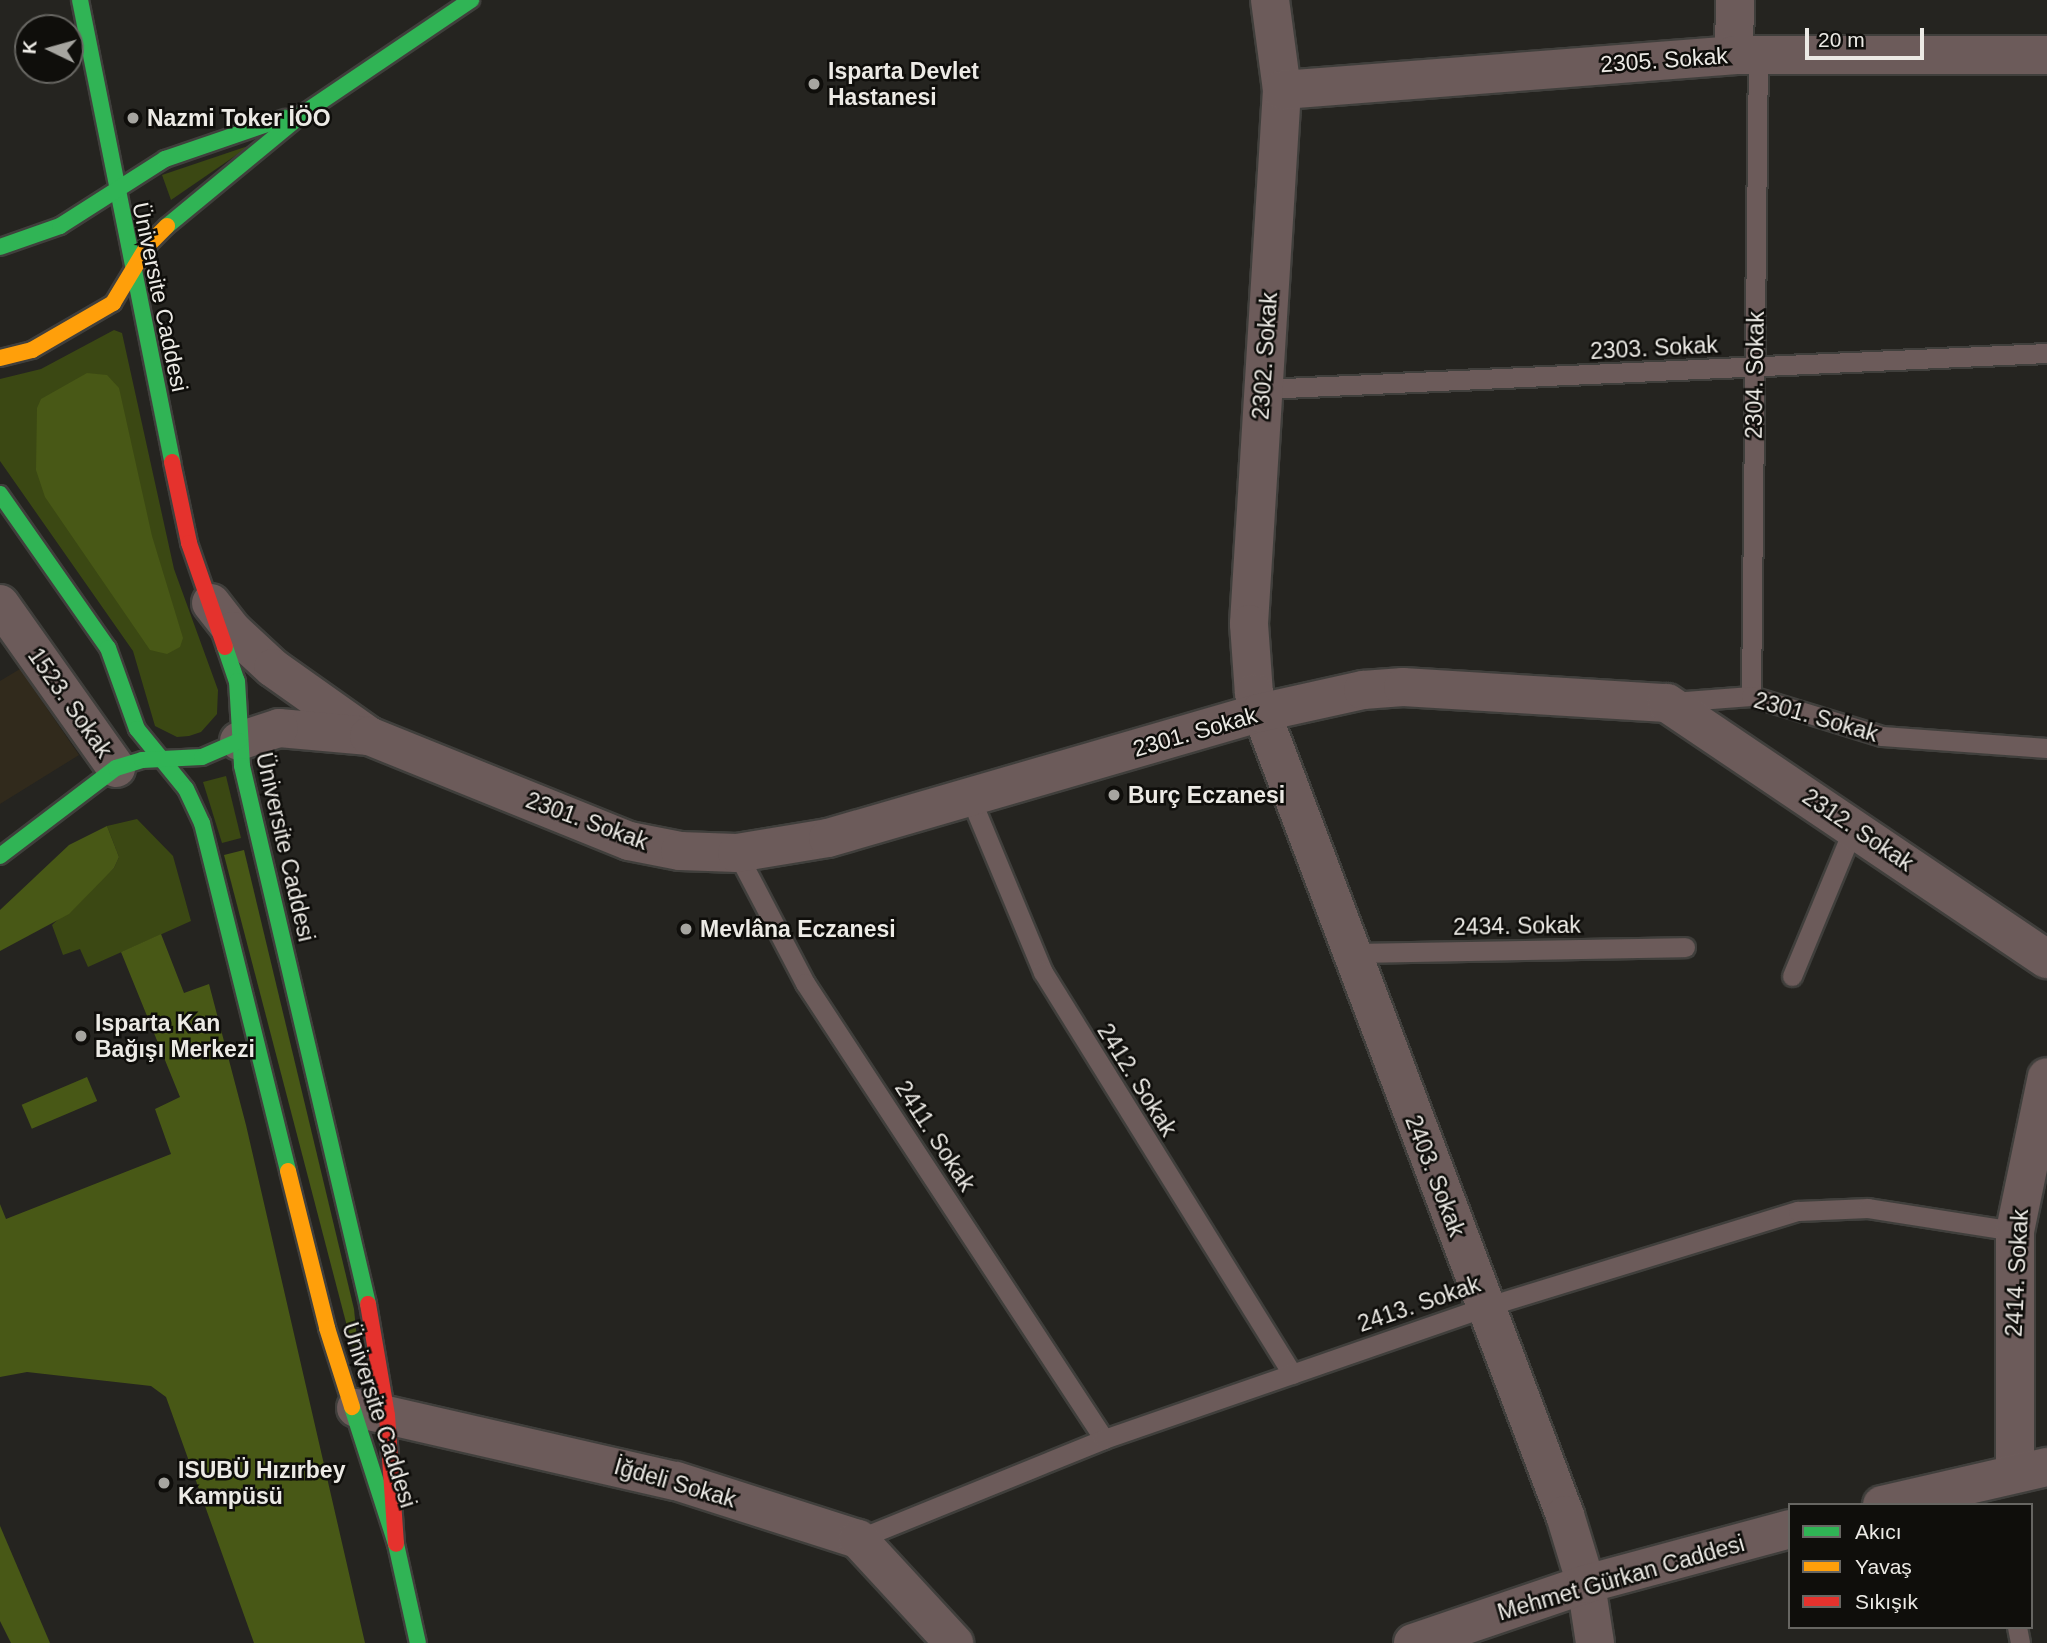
<!DOCTYPE html>
<meta charset="utf-8">
<style>
body{margin:0}
#map{position:relative;width:2047px;height:1643px;overflow:hidden;background:#252420;font-family:Arial,sans-serif}
div>[style]{position:absolute}
.commercial>*{inset:0;background:#312a1c}
.green>*{inset:0;background:#3b4813}
.forest>*{inset:0;background:#485816;transform-origin:0 0}
.roads{filter:drop-shadow(2px 0 #403f3c) drop-shadow(-2px 0 #403f3c) drop-shadow(0 2px #403f3c) drop-shadow(0 -2px #403f3c)}
.lane>*{height:19px;margin:-9.5px;padding:0 9.5px;transform-origin:9.5px;border-radius:9.5px;background:#6c5b5a}
.street>*{height:38px;margin:-19px;padding:0 19px;transform-origin:19px;border-radius:19px;background:#6c5b5a}
.fast>*{height:16px;margin:-8px;padding:0 8px;transform-origin:8px;border-radius:8px;background:#30b455}
.slow>*{height:16px;margin:-8px;padding:0 8px;transform-origin:8px;border-radius:8px;background:#ff9f0a}
.jam>*{height:16px;margin:-8px;padding:0 8px;transform-origin:8px;border-radius:8px;background:#e5322d}
.dots>*{width:19px;height:19px;translate:-50% -50%;box-sizing:border-box;border:4px solid #0f0e0b;border-radius:50%}
span{translate:-50% -50%;white-space:nowrap;text-align:center;line-height:1.15;-webkit-text-stroke:5px #0f0e0b;paint-order:stroke}
.street-label{font-size:23px;color:#eceae5}
.poi-label{font-size:23px;color:#eceae5;font-weight:700}
.left{translate:0 -50%;text-align:left}
.legend{position:absolute;left:1788px;top:1503px;width:245px;height:126px;box-sizing:border-box;background:#0f0e0b;border:2px solid #676662;margin:0;padding:9px 12px;list-style:none;font-size:21px;color:#eceae5}
.legend li{display:flex;align-items:center;gap:14px;height:35px}
.legend b{width:35px;border:2px solid #676662}
.north{position:absolute;left:14px;top:14px;width:70px;height:70px;box-sizing:border-box;background:#0f0e0b;border:2px solid #676662;border-radius:50%;rotate:275deg;font-size:19px;font-weight:700;line-height:28px;text-align:center;color:#eceae5}
.north::after{content:'';display:block;margin:auto;width:24px;height:32px;background:#a6a5a0;clip-path:polygon(50% 0,100% 100%,50% 72%,0 100%)}
.scale{position:absolute;left:1805px;top:28px;width:119px;height:32px;box-sizing:border-box;border:4px solid #eceae5;border-top:0;padding-left:9px;font-size:21px;line-height:24px;white-space:nowrap;color:#eceae5;-webkit-text-stroke:5px #0f0e0b;paint-order:stroke}
</style>
<div id="map">
<div class="commercial">
<i style="clip-path:polygon(20px 669px,79px 755px,0 804px,0 681px)"></i>
</div>
<div class="green">
<i style="clip-path:polygon(251px 145px,171px 200px,162px 175px)"></i>
<i style="clip-path:polygon(114px 330px,122px 333px,174px 569px,218px 690px,217px 714px,201px 732px,189px 736px,177px 737px,155px 726px,133px 651px,0 461px,0 379px,41px 369px)"></i>
<i style="clip-path:polygon(226px 776px,241px 838px,222px 843px,203px 782px)"></i>
<i style="clip-path:polygon(137px 819px,173px 856px,191px 921px,88px 967px,80px 949px,63px 955px,52px 925px,114px 868px,119px 857px,107px 826px)"></i>
</div>
<div class="forest">
<i style="clip-path:polygon(87px 373px,107px 375px,119px 388px,152px 536px,183px 638px,180px 647px,167px 654px,150px 650px,45px 497px,36px 470px,37px 408px,41px 399px)"></i>
<i style="clip-path:polygon(107px 826px,119px 857px,114px 868px,69px 914px,0 951px,0 910px,69px 845px)"></i>
<i style="clip-path:polygon(244px 850px,354px 1309px,361px 1380px,224px 855px)"></i>
<i style="clip-path:polygon(161px 934px,184px 993px,209px 984px,246px 1125px,365px 1643px,254px 1643px,166px 1397px,151px 1386px,27px 1372px,0 1377px,0 1204px,6px 1219px,171px 1154px,155px 1109px,180px 1097px,121px 952px)"></i>
<i style="left:87px;top:1077px;width:26px;height:71px;rotate:67deg"></i>
<i style="clip-path:polygon(0 1526px,50px 1643px,11px 1643px,0 1621px)"></i>
</div>
<div class="roads">
<div class="lane">
<i style="left:1263px;top:389px;width:785px;rotate:-2.63deg"></i>
<i style="left:1751px;top:696px;width:642px;rotate:-89.38deg"></i>
<i style="left:1672px;top:702px;width:79px;rotate:-4.3deg"></i>
<i style="left:1751px;top:696px;width:137px;rotate:17deg"></i>
<i style="left:1882px;top:736px;width:165px;rotate:4.2deg"></i>
<i style="left:970px;top:797px;width:190px;rotate:67.4deg"></i>
<i style="left:1043px;top:972px;width:473px;rotate:58.2deg"></i>
<i style="left:737px;top:853px;width:147px;rotate:62.4deg"></i>
<i style="left:805px;top:983px;width:545px;rotate:56.75deg"></i>
<i style="left:1350px;top:953px;width:335px;rotate:-1deg"></i>
<i style="left:1792px;top:976px;width:162px;rotate:-67.5deg"></i>
<i style="left:858px;top:1539px;width:266px;rotate:-22.1deg"></i>
<i style="left:1104px;top:1439px;width:403px;rotate:-19.1deg"></i>
<i style="left:1485px;top:1307px;width:327px;rotate:-17.1deg"></i>
<i style="left:1798px;top:1211px;width:70px;rotate:-2.5deg"></i>
<i style="left:1868px;top:1208px;width:149px;rotate:8.9deg"></i>
<i style="left:2017px;top:1627px;width:16px;rotate:79deg"></i>
</div>
<div class="street">
<i style="left:1270px;top:0;width:91px;rotate:82.4deg"></i>
<i style="left:1282px;top:90px;width:535px;rotate:93.54deg"></i>
<i style="left:1249px;top:624px;width:69px;rotate:85.9deg"></i>
<i style="left:1254px;top:693px;width:879px;rotate:69.28deg"></i>
<i style="left:1565px;top:1515px;width:72px;rotate:73.1deg"></i>
<i style="left:1586px;top:1584px;width:60px;rotate:81.3deg"></i>
<i style="left:1734px;top:55px;width:55px;rotate:-89deg"></i>
<i style="left:1282px;top:90px;width:453px;rotate:-4.4deg"></i>
<i style="left:1734px;top:55px;width:313px"></i>
<i style="left:211px;top:603px;width:36px;rotate:52deg"></i>
<i style="left:233px;top:631px;width:54px;rotate:42.8deg"></i>
<i style="left:273px;top:668px;width:118px;rotate:35.3deg"></i>
<i style="left:369px;top:736px;width:90px;rotate:-174.9deg"></i>
<i style="left:279px;top:728px;width:42px;rotate:162deg"></i>
<i style="left:0;top:604px;width:201px;rotate:54.7deg"></i>
<i style="left:369px;top:736px;width:280px;rotate:22deg"></i>
<i style="left:629px;top:841px;width:52px;rotate:11.1deg"></i>
<i style="left:680px;top:851px;width:57px;rotate:2deg"></i>
<i style="left:737px;top:853px;width:92px;rotate:-9.4deg"></i>
<i style="left:828px;top:838px;width:449px;rotate:-16.2deg"></i>
<i style="left:1259px;top:713px;width:107px;rotate:-12.5deg"></i>
<i style="left:1363px;top:690px;width:40px;rotate:-4.3deg"></i>
<i style="left:1403px;top:687px;width:264px;rotate:3.5deg"></i>
<i style="left:1667px;top:703px;width:458px;rotate:34deg"></i>
<i style="left:356px;top:1408px;width:328px;rotate:12.9deg"></i>
<i style="left:676px;top:1481px;width:191px;rotate:17.7deg"></i>
<i style="left:858px;top:1539px;width:142px;rotate:47.3deg"></i>
<i style="left:2015px;top:1472px;width:241px;rotate:-90deg"></i>
<i style="left:2015px;top:1231px;width:157px;rotate:-78.3deg"></i>
<i style="left:1882px;top:1505px;width:169px;rotate:-13deg"></i>
<i style="left:1413px;top:1643px;width:183px;rotate:-18.8deg"></i>
<i style="left:1586px;top:1584px;width:211px;rotate:-15.1deg"></i>
</div>
<div class="fast">
<i style="left:80px;top:0;width:471px;rotate:78.7deg"></i>
<i style="left:167px;top:226px;width:178px;rotate:-39.5deg"></i>
<i style="left:304px;top:113px;width:202px;rotate:-34.1deg"></i>
<i style="left:0;top:247px;width:64px;rotate:-19.3deg"></i>
<i style="left:60px;top:226px;width:125px;rotate:-32.5deg"></i>
<i style="left:165px;top:159px;width:127px;rotate:-18.9deg"></i>
<i style="left:0;top:494px;width:188px;rotate:55deg"></i>
<i style="left:108px;top:648px;width:86px;rotate:70.3deg"></i>
<i style="left:137px;top:729px;width:77px;rotate:50.8deg"></i>
<i style="left:186px;top:789px;width:38px;rotate:65deg"></i>
<i style="left:202px;top:823px;width:358px;rotate:76.1deg"></i>
<i style="left:225px;top:647px;width:36px;rotate:71deg"></i>
<i style="left:237px;top:681px;width:85px;rotate:86.6deg"></i>
<i style="left:242px;top:766px;width:553px;rotate:76.82deg"></i>
<i style="left:0;top:856px;width:146px;rotate:-37.2deg"></i>
<i style="left:116px;top:768px;width:27px;rotate:-17deg"></i>
<i style="left:142px;top:760px;width:60px;rotate:-2.9deg"></i>
<i style="left:202px;top:757px;width:40px;rotate:-23.4deg"></i>
<i style="left:352px;top:1407px;width:144px;rotate:72.2deg"></i>
<i style="left:396px;top:1544px;width:101px;rotate:77.5deg"></i>
</div>
<div class="slow">
<i style="left:0;top:358px;width:33px;rotate:-14deg"></i>
<i style="left:32px;top:350px;width:94px;rotate:-30.1deg"></i>
<i style="left:113px;top:303px;width:68px;rotate:-58.9deg"></i>
<i style="left:148px;top:245px;width:27px;rotate:-45deg"></i>
<i style="left:288px;top:1171px;width:162px;rotate:76deg"></i>
<i style="left:327px;top:1328px;width:83px;rotate:72.4deg"></i>
</div>
<div class="jam">
<i style="left:172px;top:462px;width:83px;rotate:78.1deg"></i>
<i style="left:189px;top:543px;width:110px;rotate:70.9deg"></i>
<i style="left:368px;top:1304px;width:113px;rotate:80.3deg"></i>
<i style="left:387px;top:1415px;width:129px;rotate:86deg"></i>
</div>
</div>
<div class="dots">
<i style="left:814px;top:84px;background:#a6a5a0"></i>
<i style="left:133px;top:118px;background:#a6a5a0"></i>
<i style="left:1114px;top:795px;background:#a6a5a0"></i>
<i style="left:686px;top:929px;background:#a6a5a0"></i>
<i style="left:81px;top:1036px;background:#a6a5a0"></i>
<i style="left:164px;top:1483px;background:#a6a5a0"></i>
</div>
<div class="street-label">
<span style="left:1664px;top:60px;rotate:-4deg">2305. Sokak</span>
<span style="left:160px;top:297px;rotate:78deg">Üniversite Caddesi</span>
<span style="left:1654px;top:348px;rotate:-3deg">2303. Sokak</span>
<span style="left:1265px;top:356px;rotate:-86deg">2302. Sokak</span>
<span style="left:1755px;top:375px;rotate:-89deg">2304. Sokak</span>
<span style="left:70px;top:703px;rotate:55deg">1523. Sokak</span>
<span style="left:1816px;top:717px;rotate:16deg">2301. Sokak</span>
<span style="left:1195px;top:732px;rotate:-16deg">2301. Sokak</span>
<span style="left:587px;top:821px;rotate:20deg">2301. Sokak</span>
<span style="left:1858px;top:830px;rotate:34deg">2312. Sokak</span>
<span style="left:285px;top:847px;rotate:77deg">Üniversite Caddesi</span>
<span style="left:1517px;top:926px;rotate:-1deg">2434. Sokak</span>
<span style="left:1137px;top:1080px;rotate:58deg">2412. Sokak</span>
<span style="left:935px;top:1136px;rotate:57deg">2411. Sokak</span>
<span style="left:1435px;top:1176px;rotate:69deg">2403. Sokak</span>
<span style="left:2017px;top:1273px;rotate:-87deg">2414. Sokak</span>
<span style="left:1419px;top:1304px;rotate:-19deg">2413. Sokak</span>
<span style="left:379px;top:1415px;rotate:72deg">Üniversite Caddesi</span>
<span style="left:675px;top:1483px;rotate:16deg">İğdeli Sokak</span>
<span style="left:1621px;top:1578px;rotate:-16deg">Mehmet Gürkan Caddesi</span>
</div>
<div class="poi-label">
<span class="left" style="left:828px;top:84px">Isparta Devlet<br>Hastanesi</span>
<span class="left" style="left:147px;top:118px">Nazmi Toker İÖO</span>
<span class="left" style="left:1128px;top:795px">Burç Eczanesi</span>
<span class="left" style="left:700px;top:929px">Mevlâna Eczanesi</span>
<span class="left" style="left:95px;top:1036px">Isparta Kan<br>Bağışı Merkezi</span>
<span class="left" style="left:178px;top:1483px">ISUBÜ Hızırbey<br>Kampüsü</span>
</div>
<ul class="legend">
<li><b style="height:9px;background:#30b455"></b>Akıcı</li>
<li><b style="height:9px;background:#ff9f0a"></b>Yavaş</li>
<li><b style="height:9px;background:#e5322d"></b>Sıkışık</li>
</ul>
<div class="north">K</div>
<div class="scale">20 m</div>
</div>
